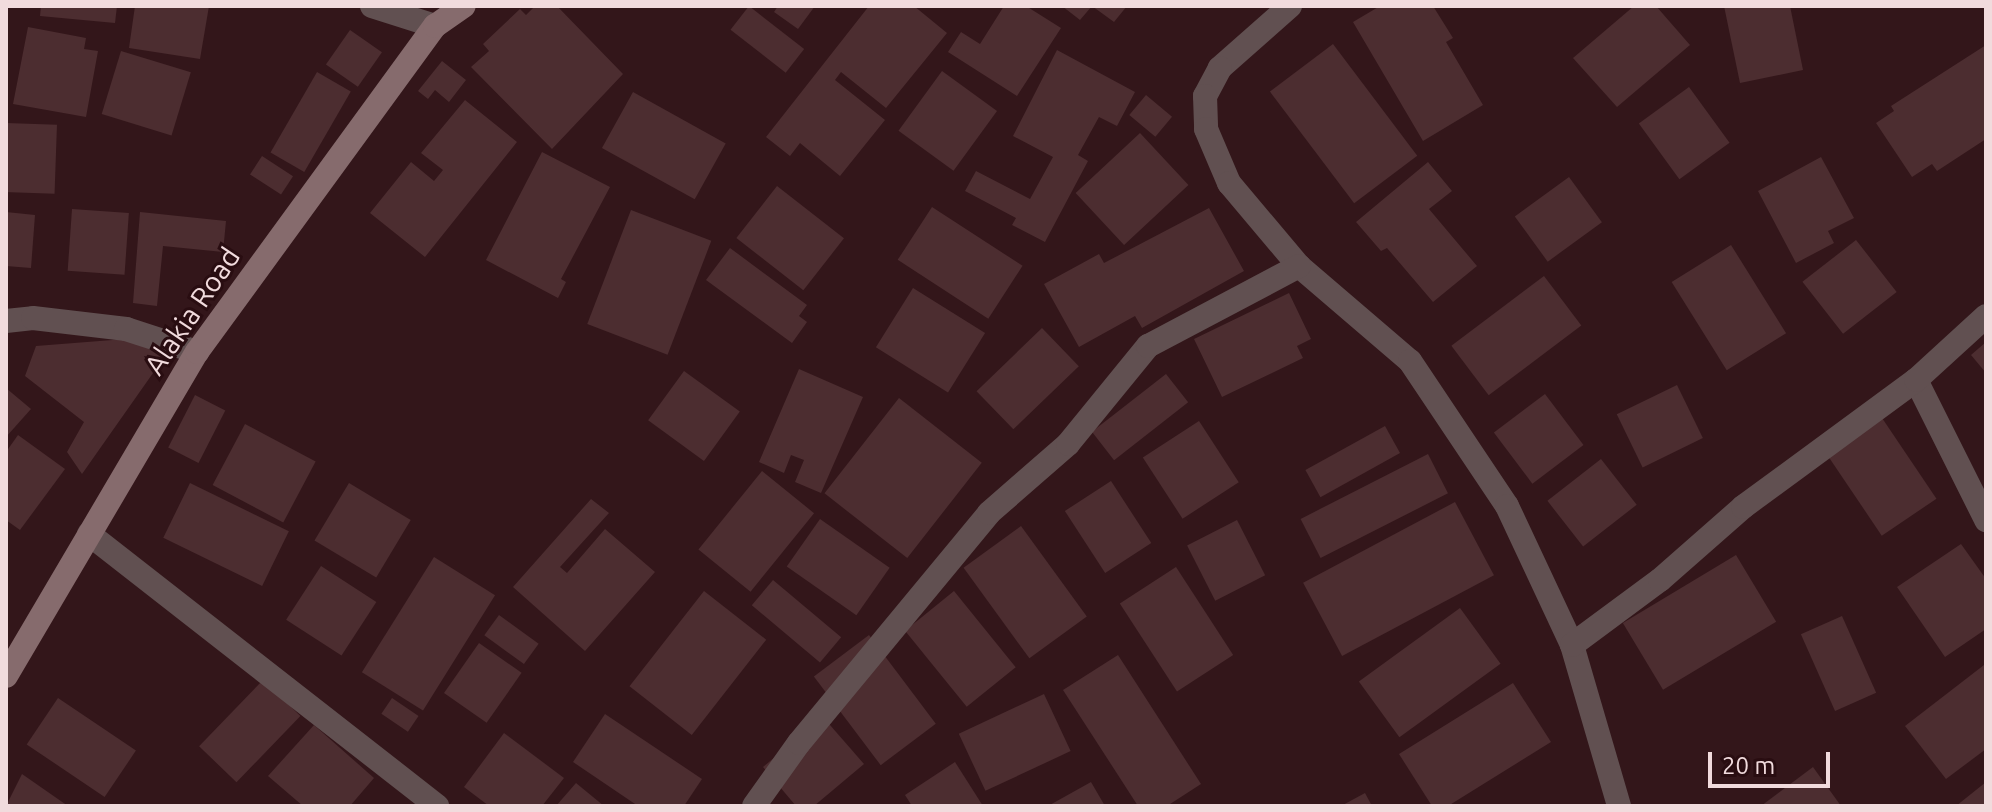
<!DOCTYPE html>
<style>
body{margin:0}
#map{position:relative;width:1992px;height:812px;overflow:hidden;background:#33161a;font-family:Ubuntu,sans-serif}
div>[style]{position:absolute}
.building>*{inset:0;background:#4c2d30;transform-origin:0 0}
.street>*{height:24px;margin:-12px;padding:0 12px;transform-origin:12px;border-radius:12px;background:#615051}
.secondary>*{height:24px;margin:-12px;padding:0 12px;transform-origin:12px;border-radius:12px;background:#866b6d}
span{translate:-50% -50%;white-space:nowrap;text-align:center;line-height:1.15;-webkit-text-stroke:6px #290d11;paint-order:stroke}
.street-label{font-size:28px;color:#f1dbdd}
.frame{position:absolute;inset:0;border:8px solid #f1dbdd;pointer-events:none}
.scale{position:absolute;left:1708px;top:752px;width:122px;height:36px;box-sizing:border-box;border:4px solid #f1dbdd;border-top:0;padding-left:10px;font-size:24px;line-height:28px;white-space:nowrap;color:#f1dbdd;-webkit-text-stroke:6px #290d11;paint-order:stroke}
</style>
<div id="map">
<div class="building">
<i style="clip-path:polygon(41px 6px,117px 6px,115px 23px,40px 16px)"></i>
<i style="clip-path:polygon(135px 6px,209px 6px,200px 59px,129px 48px)"></i>
<i style="clip-path:polygon(535px 6px,557px 6px,623px 74px,552px 149px,471px 67px,489px 51px,483px 44px,520px 9px,526px 15px)"></i>
<i style="left:749px;top:6px;width:70px;height:30px;rotate:38deg"></i>
<i style="clip-path:polygon(778px 6px,815px 6px,798px 29px,774px 12px)"></i>
<i style="clip-path:polygon(869px 6px,914px 6px,947px 33px,886px 108px,841px 72px,835px 80px,885px 120px,840px 176px,800px 143px,790px 156px,766px 137px)"></i>
<i style="clip-path:polygon(1004px 6px,1026px 6px,1061px 28px,1017px 96px,948px 52px,961px 32px,980px 44px)"></i>
<i style="clip-path:polygon(1062px 6px,1092px 6px,1080px 20px)"></i>
<i style="clip-path:polygon(1092px 6px,1127px 6px,1114px 22px)"></i>
<i style="clip-path:polygon(1380px 6px,1433px 6px,1453px 38px,1446px 42px,1483px 105px,1423px 141px,1353px 22px)"></i>
<i style="clip-path:polygon(1634px 6px,1656px 6px,1690px 45px,1617px 107px,1573px 58px)"></i>
<i style="clip-path:polygon(1724px 6px,1790px 6px,1803px 70px,1740px 83px)"></i>
<i style="clip-path:polygon(28px 27px,86px 38px,84px 49px,98px 51px,86px 117px,13px 104px)"></i>
<i style="left:350px;top:30px;width:39px;height:42px;rotate:35deg"></i>
<i style="left:1333px;top:44px;width:140px;height:79px;rotate:53deg"></i>
<i style="clip-path:polygon(1986px 45px,1986px 139px,1937px 171px,1932px 164px,1912px 177px,1876px 123px,1894px 111px,1891px 106px)"></i>
<i style="clip-path:polygon(1057px 50px,1135px 92px,1117px 126px,1099px 117px,1078px 155px,1088px 161px,1045px 242px,1012px 225px,1016px 218px,965px 191px,976px 171px,1030px 199px,1053px 157px,1013px 136px)"></i>
<i style="left:121px;top:51px;width:73px;height:66px;rotate:17deg"></i>
<i style="clip-path:polygon(442px 61px,466px 80px,449px 102px,435px 90px,428px 99px,418px 91px)"></i>
<i style="left:942px;top:71px;width:68px;height:74px;rotate:36deg"></i>
<i style="left:317px;top:72px;width:39px;height:93px;rotate:30deg"></i>
<i style="left:1689px;top:87px;width:69px;height:62px;rotate:54deg"></i>
<i style="left:633px;top:92px;width:106px;height:64px;rotate:29deg"></i>
<i style="left:1146px;top:95px;width:34px;height:26px;rotate:40deg"></i>
<i style="clip-path:polygon(465px 100px,517px 142px,425px 257px,370px 213px,411px 162px,434px 181px,443px 170px,421px 153px)"></i>
<i style="left:6px;top:123px;width:51px;height:69px;rotate:2deg"></i>
<i style="left:1140px;top:133px;width:71px;height:88px;rotate:47deg"></i>
<i style="clip-path:polygon(542px 152px,610px 187px,561px 279px,566px 282px,558px 298px,486px 260px)"></i>
<i style="left:262px;top:156px;width:37px;height:22px;rotate:33deg"></i>
<i style="clip-path:polygon(1821px 157px,1854px 218px,1828px 231px,1834px 243px,1796px 263px,1758px 191px)"></i>
<i style="clip-path:polygon(1428px 162px,1452px 191px,1429px 209px,1477px 266px,1433px 302px,1387px 248px,1381px 251px,1356px 222px)"></i>
<i style="left:1569px;top:177px;width:56px;height:67px;rotate:54deg"></i>
<i style="left:777px;top:186px;width:85px;height:66px;rotate:38deg"></i>
<i style="left:932px;top:207px;width:108px;height:63px;rotate:33deg"></i>
<i style="clip-path:polygon(1209px 208px,1244px 271px,1142px 328px,1135px 316px,1079px 347px,1044px 284px,1099px 254px,1104px 263px)"></i>
<i style="left:72px;top:209px;width:57px;height:62px;rotate:4deg"></i>
<i style="left:631px;top:210px;width:86px;height:122px;rotate:21deg"></i>
<i style="clip-path:polygon(6px 212px,35px 215px,31px 268px,6px 266px)"></i>
<i style="clip-path:polygon(140px 212px,226px 221px,223px 252px,163px 246px,157px 306px,133px 303px)"></i>
<i style="left:1856px;top:240px;width:66px;height:68px;rotate:52deg"></i>
<i style="left:1731px;top:245px;width:104px;height:70px;rotate:58deg"></i>
<i style="clip-path:polygon(730px 248px,807px 305px,799px 316px,807px 322px,792px 343px,706px 280px)"></i>
<i style="left:1544px;top:276px;width:62px;height:116px;rotate:53deg"></i>
<i style="left:913px;top:288px;width:85px;height:70px;rotate:32deg"></i>
<i style="clip-path:polygon(1289px 293px,1311px 339px,1297px 346px,1303px 358px,1222px 397px,1194px 339px)"></i>
<i style="left:1042px;top:328px;width:53px;height:91px;rotate:46deg"></i>
<i style="clip-path:polygon(138px 338px,165px 356px,82px 474px,67px 452px,84px 422px,25px 376px,36px 346px)"></i>
<i style="clip-path:polygon(1986px 342px,1986px 373px,1971px 355px)"></i>
<i style="clip-path:polygon(799px 369px,863px 397px,821px 493px,795px 482px,804px 460px,791px 455px,784px 473px,759px 462px)"></i>
<i style="left:684px;top:371px;width:69px;height:61px;rotate:36deg"></i>
<i style="left:1166px;top:374px;width:36px;height:94px;rotate:52deg"></i>
<i style="left:1677px;top:385px;width:59px;height:67px;rotate:64deg"></i>
<i style="clip-path:polygon(6px 388px,31px 409px,6px 437px)"></i>
<i style="left:1545px;top:394px;width:64px;height:64px;rotate:53deg"></i>
<i style="left:195px;top:395px;width:34px;height:59px;rotate:27deg"></i>
<i style="left:899px;top:398px;width:105px;height:121px;rotate:38deg"></i>
<i style="left:1880px;top:415px;width:101px;height:66px;rotate:56deg"></i>
<i style="left:1199px;top:421px;width:73px;height:67px;rotate:57deg"></i>
<i style="left:245px;top:424px;width:80px;height:69px;rotate:28deg"></i>
<i style="left:1385px;top:426px;width:31px;height:91px;rotate:61deg"></i>
<i style="clip-path:polygon(18px 435px,65px 469px,20px 530px,6px 520px,6px 452px)"></i>
<i style="left:1428px;top:454px;width:44px;height:143px;rotate:63deg"></i>
<i style="left:1601px;top:459px;width:58px;height:68px;rotate:52deg"></i>
<i style="left:762px;top:471px;width:67px;height:101px;rotate:39deg"></i>
<i style="left:1111px;top:481px;width:74px;height:55px;rotate:57deg"></i>
<i style="left:190px;top:483px;width:110px;height:61px;rotate:26deg"></i>
<i style="left:349px;top:483px;width:72px;height:67px;rotate:31deg"></i>
<i style="clip-path:polygon(591px 499px,609px 513px,560px 567px,567px 573px,605px 529px,655px 572px,585px 651px,513px 587px)"></i>
<i style="left:1455px;top:502px;width:83px;height:172px;rotate:62deg"></i>
<i style="left:820px;top:519px;width:85px;height:58px;rotate:35deg"></i>
<i style="left:1237px;top:520px;width:62px;height:56px;rotate:63deg"></i>
<i style="left:1021px;top:526px;width:112px;height:71px;rotate:54deg"></i>
<i style="clip-path:polygon(1961px 544px,1986px 579px,1986px 629px,1945px 657px,1897px 587px)"></i>
<i style="left:1736px;top:555px;width:78px;height:132px;rotate:59deg"></i>
<i style="left:434px;top:557px;width:72px;height:136px;rotate:32deg"></i>
<i style="left:321px;top:566px;width:66px;height:64px;rotate:33deg"></i>
<i style="left:1176px;top:567px;width:105px;height:67px;rotate:57deg"></i>
<i style="left:773px;top:580px;width:89px;height:33px;rotate:40deg"></i>
<i style="left:704px;top:591px;width:79px;height:121px;rotate:38deg"></i>
<i style="left:954px;top:591px;width:98px;height:63px;rotate:51deg"></i>
<i style="left:1460px;top:608px;width:69px;height:125px;rotate:54deg"></i>
<i style="left:499px;top:615px;width:49px;height:25px;rotate:36deg"></i>
<i style="left:1842px;top:616px;width:84px;height:45px;rotate:66deg"></i>
<i style="left:869px;top:635px;width:111px;height:69px;rotate:53deg"></i>
<i style="left:479px;top:643px;width:52px;height:61px;rotate:35deg"></i>
<i style="clip-path:polygon(1118px 655px,1201px 784px,1167px 806px,1138px 806px,1063px 690px)"></i>
<i style="clip-path:polygon(1984px 665px,1986px 749px,1946px 779px,1905px 726px)"></i>
<i style="left:263px;top:680px;width:52px;height:92px;rotate:44deg"></i>
<i style="clip-path:polygon(1513px 683px,1551px 742px,1448px 806px,1432px 806px,1399px 754px)"></i>
<i style="left:1044px;top:694px;width:63px;height:94px;rotate:65deg"></i>
<i style="left:58px;top:698px;width:94px;height:56px;rotate:34deg"></i>
<i style="left:392px;top:698px;width:32px;height:19px;rotate:34deg"></i>
<i style="clip-path:polygon(605px 714px,702px 779px,684px 806px,638px 806px,573px 762px)"></i>
<i style="clip-path:polygon(823px 717px,864px 764px,814px 806px,796px 806px,763px 767px)"></i>
<i style="clip-path:polygon(314px 725px,374px 778px,350px 806px,303px 806px,268px 776px)"></i>
<i style="clip-path:polygon(504px 733px,564px 778px,542px 806px,489px 806px,464px 787px)"></i>
<i style="clip-path:polygon(955px 762px,983px 806px,912px 806px,905px 795px)"></i>
<i style="clip-path:polygon(1813px 767px,1841px 806px,1761px 806px)"></i>
<i style="clip-path:polygon(22px 774px,68px 806px,6px 806px)"></i>
<i style="clip-path:polygon(1091px 782px,1105px 806px,1048px 806px)"></i>
<i style="clip-path:polygon(1986px 782px,1986px 806px,1956px 806px)"></i>
<i style="clip-path:polygon(576px 783px,604px 806px,556px 806px)"></i>
<i style="clip-path:polygon(1365px 793px,1372px 806px,1341px 806px)"></i>
</div>
<div class="street">
<i style="left:372px;top:6px;width:66px;rotate:17.6deg"></i>
<i style="left:1290px;top:6px;width:94px;rotate:138.5deg"></i>
<i style="left:1220px;top:68px;width:32px;rotate:118deg"></i>
<i style="left:1205px;top:96px;width:33px;rotate:88deg"></i>
<i style="left:1206px;top:129px;width:59px;rotate:66.9deg"></i>
<i style="left:1229px;top:183px;width:109px;rotate:49.9deg"></i>
<i style="left:1299px;top:266px;width:146px;rotate:40.6deg"></i>
<i style="left:1410px;top:361px;width:174px;rotate:56.2deg"></i>
<i style="left:1507px;top:506px;width:153px;rotate:64.9deg"></i>
<i style="left:1572px;top:645px;width:168px;rotate:73.7deg"></i>
<i style="left:6px;top:321px;width:27px;rotate:-6deg"></i>
<i style="left:33px;top:318px;width:94px;rotate:6.7deg"></i>
<i style="left:126px;top:329px;width:75px;rotate:17.9deg"></i>
<i style="left:1916px;top:380px;width:157px;rotate:63.4deg"></i>
<i style="left:89px;top:534px;width:442px;rotate:38deg"></i>
<i style="left:1572px;top:645px;width:109px;rotate:-36.5deg"></i>
<i style="left:1660px;top:580px;width:111px;rotate:-41.3deg"></i>
<i style="left:1743px;top:507px;width:215px;rotate:-36.3deg"></i>
<i style="left:1916px;top:380px;width:95px;rotate:-42.4deg"></i>
<i style="left:754px;top:806px;width:77px;rotate:-54.5deg"></i>
<i style="left:799px;top:743px;width:298px;rotate:-50.4deg"></i>
<i style="left:989px;top:513px;width:105px;rotate:-41.1deg"></i>
<i style="left:1068px;top:444px;width:127px;rotate:-50.8deg"></i>
<i style="left:1148px;top:346px;width:171px;rotate:-27.9deg"></i>
</div>
<div class="secondary">
<i style="left:6px;top:676px;width:376px;rotate:-59.5deg"></i>
<i style="left:197px;top:352px;width:404px;rotate:-53.9deg"></i>
<i style="left:435px;top:26px;width:35px;rotate:-35deg"></i>
</div>
<div class="street-label">
<span style="left:192px;top:311px;rotate:-56deg">Alakia Road</span>
</div>
<div class="frame"></div>
<div class="scale">20 m</div>
</div>
